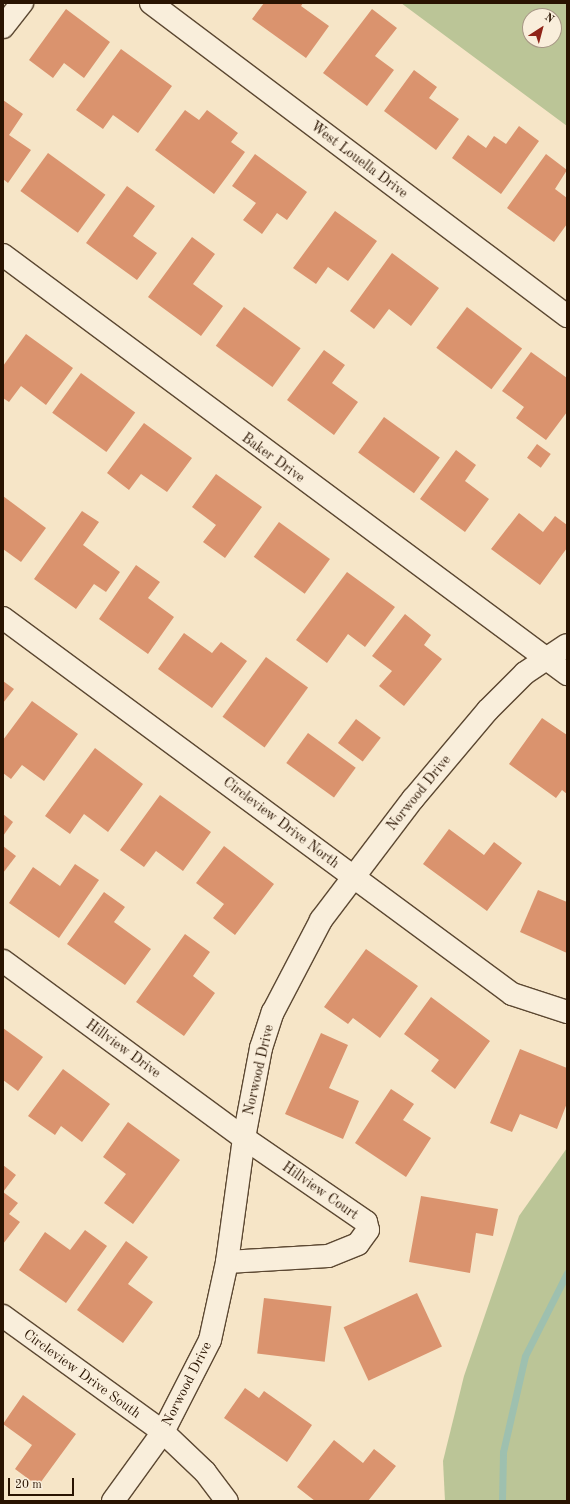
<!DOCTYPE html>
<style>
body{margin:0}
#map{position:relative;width:570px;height:1504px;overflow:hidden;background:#f6e5c7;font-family:"Old Standard TT",serif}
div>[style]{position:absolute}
.green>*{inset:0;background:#bbc597}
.stream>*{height:7px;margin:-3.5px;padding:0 3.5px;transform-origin:3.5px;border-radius:3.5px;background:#9ec0af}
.building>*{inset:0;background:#da936e;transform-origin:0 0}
.roads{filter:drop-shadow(1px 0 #5c4832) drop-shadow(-1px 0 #5c4832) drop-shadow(0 1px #5c4832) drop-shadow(0 -1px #5c4832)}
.street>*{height:22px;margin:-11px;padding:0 11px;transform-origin:11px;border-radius:11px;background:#f9eedb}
.secondary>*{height:22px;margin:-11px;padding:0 11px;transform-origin:11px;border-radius:11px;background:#f9eedb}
span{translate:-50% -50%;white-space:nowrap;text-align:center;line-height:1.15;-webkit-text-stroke:3px #f9eedb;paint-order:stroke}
.street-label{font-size:14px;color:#291301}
.frame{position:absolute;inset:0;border:4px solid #291301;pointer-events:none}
.north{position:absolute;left:522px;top:8px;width:40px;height:40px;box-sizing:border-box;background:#f9eedb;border:1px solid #a69684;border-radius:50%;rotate:36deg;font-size:11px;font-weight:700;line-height:16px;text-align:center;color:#291301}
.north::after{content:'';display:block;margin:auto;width:14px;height:18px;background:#8f2418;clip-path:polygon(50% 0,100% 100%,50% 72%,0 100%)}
.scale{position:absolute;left:8px;top:1478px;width:66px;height:18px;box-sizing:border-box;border:2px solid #291301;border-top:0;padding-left:5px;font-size:12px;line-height:14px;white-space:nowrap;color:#291301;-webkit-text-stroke:3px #f9eedb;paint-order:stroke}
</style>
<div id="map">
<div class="green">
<i style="clip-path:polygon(evenodd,401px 3px,567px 3px,567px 126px,401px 3px,530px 16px,554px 16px,554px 40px,530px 40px,530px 16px)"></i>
<i style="clip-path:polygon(567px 1148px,567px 1501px,445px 1501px,443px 1461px,464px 1376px,519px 1216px)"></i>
</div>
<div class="stream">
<i style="left:502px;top:1501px;width:49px;rotate:-88.8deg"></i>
<i style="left:503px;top:1452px;width:98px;rotate:-77.1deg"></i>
<i style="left:525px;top:1356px;width:93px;rotate:-63.2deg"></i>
</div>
<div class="building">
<i style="clip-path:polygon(264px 3px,303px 3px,301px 6px,329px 26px,306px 58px,252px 19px)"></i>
<i style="clip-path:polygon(66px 9px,110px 42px,84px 78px,64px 63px,53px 78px,29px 60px)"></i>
<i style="clip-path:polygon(372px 9px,397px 28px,375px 56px,394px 70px,367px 106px,323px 73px)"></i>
<i style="clip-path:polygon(121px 49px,172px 86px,138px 133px,113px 115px,103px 129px,76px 110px)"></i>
<i style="clip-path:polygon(414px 70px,437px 87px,429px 98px,459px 119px,436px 150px,384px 111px)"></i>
<i style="clip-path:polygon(3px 100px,23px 114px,9px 135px,31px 150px,8px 183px,3px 179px)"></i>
<i style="clip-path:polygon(185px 110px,199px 120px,207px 110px,238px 133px,231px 142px,245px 152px,214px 194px,155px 150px)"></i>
<i style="clip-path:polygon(519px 126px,539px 141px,501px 194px,452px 158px,468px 135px,486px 148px,494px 136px,506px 144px)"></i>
<i style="left:48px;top:153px;width:71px;height:47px;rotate:36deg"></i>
<i style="clip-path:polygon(255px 154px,307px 192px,287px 220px,277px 213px,262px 234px,243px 220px,256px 203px,232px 186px)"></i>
<i style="clip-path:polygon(546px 154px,567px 170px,555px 189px,567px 198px,567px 224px,554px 242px,507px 208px)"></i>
<i style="clip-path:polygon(127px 186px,155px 206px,133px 236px,157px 253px,137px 280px,86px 243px)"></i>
<i style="clip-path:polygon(335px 211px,377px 241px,348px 281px,328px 267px,316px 284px,293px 268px)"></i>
<i style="clip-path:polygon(192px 237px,215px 254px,193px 284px,223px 306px,201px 336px,148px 297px)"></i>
<i style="clip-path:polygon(392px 253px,439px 288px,411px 326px,389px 309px,374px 329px,350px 311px)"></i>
<i style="left:244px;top:307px;width:70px;height:48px;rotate:36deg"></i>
<i style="left:467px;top:307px;width:69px;height:51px;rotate:37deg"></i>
<i style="clip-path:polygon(26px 334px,73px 368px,46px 405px,21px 386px,9px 402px,3px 398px,3px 366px)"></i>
<i style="clip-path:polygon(324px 350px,345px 365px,332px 383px,358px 402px,334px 435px,287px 400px)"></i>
<i style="clip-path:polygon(531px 352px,567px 378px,567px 412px,546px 440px,516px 418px,524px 407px,502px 391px)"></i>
<i style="left:81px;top:373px;width:67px;height:49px;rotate:36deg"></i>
<i style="left:384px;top:417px;width:69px;height:44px;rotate:36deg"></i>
<i style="clip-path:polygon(144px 423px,192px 458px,167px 492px,141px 474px,129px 490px,107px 473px)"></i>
<i style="left:537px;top:444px;width:17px;height:17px;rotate:36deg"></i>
<i style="clip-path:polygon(456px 450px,476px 465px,465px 481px,489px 499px,465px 532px,420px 499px)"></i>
<i style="clip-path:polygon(216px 474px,262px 507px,225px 558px,203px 542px,216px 525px,192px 507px)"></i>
<i style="clip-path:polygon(3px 496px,46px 528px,21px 562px,3px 549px)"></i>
<i style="clip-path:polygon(82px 511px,99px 522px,83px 545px,120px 572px,106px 592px,94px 584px,76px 609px,34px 579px)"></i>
<i style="clip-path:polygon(519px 513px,543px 532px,555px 516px,567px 525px,567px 548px,540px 585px,491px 549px)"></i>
<i style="left:279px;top:522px;width:63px;height:43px;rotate:36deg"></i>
<i style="clip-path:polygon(136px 565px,160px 582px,148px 598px,174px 617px,148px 654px,99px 619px)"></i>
<i style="clip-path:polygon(347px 572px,395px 607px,365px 647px,348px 634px,327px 663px,296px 640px)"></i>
<i style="clip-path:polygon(405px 614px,431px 635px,424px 645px,442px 659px,404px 706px,379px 686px,392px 671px,372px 656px)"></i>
<i style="clip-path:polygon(184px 633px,212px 653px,221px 642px,247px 661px,212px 708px,158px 669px)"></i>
<i style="left:266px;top:657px;width:52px;height:74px;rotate:36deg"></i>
<i style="clip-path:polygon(3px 681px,14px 689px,3px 703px)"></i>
<i style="clip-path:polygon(32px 701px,78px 734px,44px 781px,22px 765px,11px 779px,3px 773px,3px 740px)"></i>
<i style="clip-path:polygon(542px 718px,567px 735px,567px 794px,562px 790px,556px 798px,509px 764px)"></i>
<i style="left:356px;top:719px;width:31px;height:30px;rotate:37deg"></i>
<i style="left:308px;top:733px;width:59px;height:37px;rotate:36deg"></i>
<i style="clip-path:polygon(95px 748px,143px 784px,108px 832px,84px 814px,70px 834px,45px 816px)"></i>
<i style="clip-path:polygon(160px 795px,211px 832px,183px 871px,156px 851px,144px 867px,120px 850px)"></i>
<i style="clip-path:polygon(3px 814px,13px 822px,3px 836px)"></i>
<i style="clip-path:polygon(449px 829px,484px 855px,494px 842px,522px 863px,487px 911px,423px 864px)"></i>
<i style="clip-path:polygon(3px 846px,16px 856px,3px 873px)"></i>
<i style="clip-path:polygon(224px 846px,274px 884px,235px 935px,213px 918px,224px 904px,196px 883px)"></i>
<i style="clip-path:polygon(75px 864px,99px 880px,59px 938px,9px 903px,33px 867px,60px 886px)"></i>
<i style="clip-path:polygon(538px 890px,567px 902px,567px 953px,520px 932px)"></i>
<i style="clip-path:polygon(104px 892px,125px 907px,114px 922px,151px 949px,125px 985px,67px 944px)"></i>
<i style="clip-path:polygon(185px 934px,210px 952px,193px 976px,215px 993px,184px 1036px,136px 1002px)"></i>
<i style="clip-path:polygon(366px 949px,418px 986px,380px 1038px,353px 1018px,348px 1024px,324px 1007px)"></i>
<i style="clip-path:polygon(431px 997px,490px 1041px,455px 1089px,431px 1071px,439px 1060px,404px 1034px)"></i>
<i style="clip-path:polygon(3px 1028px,43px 1057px,18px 1091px,3px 1080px)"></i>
<i style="clip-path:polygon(321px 1033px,348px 1045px,329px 1088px,359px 1101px,343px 1139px,285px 1114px)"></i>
<i style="clip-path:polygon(520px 1049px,567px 1068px,567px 1103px,557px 1129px,520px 1114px,512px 1132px,490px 1123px)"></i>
<i style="clip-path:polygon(63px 1069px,110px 1104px,82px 1142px,61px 1126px,55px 1135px,28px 1116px)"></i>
<i style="clip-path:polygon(391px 1089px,414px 1104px,403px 1120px,431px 1138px,406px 1177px,355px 1143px)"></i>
<i style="clip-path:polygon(128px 1122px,180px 1160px,133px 1224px,104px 1203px,126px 1174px,103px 1157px)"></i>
<i style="clip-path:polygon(3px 1165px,16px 1175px,3px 1192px,18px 1203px,9px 1214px,20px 1222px,3px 1244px)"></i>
<i style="clip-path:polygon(421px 1196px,498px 1209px,493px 1236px,476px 1233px,470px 1273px,409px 1262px)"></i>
<i style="clip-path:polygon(85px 1230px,107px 1246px,66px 1303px,19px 1270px,45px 1232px,70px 1250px)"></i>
<i style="clip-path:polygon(126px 1241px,148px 1257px,128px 1284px,153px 1302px,123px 1343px,77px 1310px)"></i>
<i style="left:417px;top:1293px;width:59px;height:81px;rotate:65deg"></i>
<i style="left:264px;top:1298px;width:68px;height:56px;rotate:7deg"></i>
<i style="clip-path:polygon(245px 1388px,259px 1398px,264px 1391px,312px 1425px,287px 1462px,224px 1418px)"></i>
<i style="clip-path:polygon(23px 1395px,76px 1434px,38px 1486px,15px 1469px,32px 1445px,3px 1424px)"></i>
<i style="clip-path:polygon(334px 1440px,363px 1463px,374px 1449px,396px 1466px,368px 1501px,315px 1501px,297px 1487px)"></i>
</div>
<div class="roads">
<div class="street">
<i style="left:151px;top:3px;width:521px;rotate:36.96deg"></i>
<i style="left:3px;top:27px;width:31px;rotate:-52deg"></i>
<i style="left:3px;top:255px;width:703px;rotate:36.61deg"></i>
<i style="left:3px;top:618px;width:633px;rotate:36.45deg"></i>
<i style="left:512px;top:994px;width:58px;rotate:18.1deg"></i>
<i style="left:3px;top:961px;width:299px;rotate:36.3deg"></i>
<i style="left:244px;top:1138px;width:148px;rotate:34.5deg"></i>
<i style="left:366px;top:1222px;width:8px;rotate:76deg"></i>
<i style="left:368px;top:1230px;width:17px;rotate:126deg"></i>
<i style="left:358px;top:1244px;width:32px;rotate:158deg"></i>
<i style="left:328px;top:1256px;width:101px;rotate:176.6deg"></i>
<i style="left:3px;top:1316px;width:198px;rotate:35.9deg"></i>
<i style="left:163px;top:1432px;width:58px;rotate:43.6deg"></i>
<i style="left:205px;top:1472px;width:36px;rotate:53deg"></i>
</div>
<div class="secondary">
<i style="left:113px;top:1501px;width:85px;rotate:-54.1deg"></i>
<i style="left:163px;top:1432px;width:103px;rotate:-62.9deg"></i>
<i style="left:210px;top:1340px;width:80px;rotate:-77.7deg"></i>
<i style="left:227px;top:1262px;width:125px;rotate:-82.2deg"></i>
<i style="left:244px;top:1138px;width:92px;rotate:-79.3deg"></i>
<i style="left:261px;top:1048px;width:38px;rotate:-72deg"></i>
<i style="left:273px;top:1012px;width:104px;rotate:-62.4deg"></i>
<i style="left:321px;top:920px;width:152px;rotate:-52.8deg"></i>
<i style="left:413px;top:799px;width:116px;rotate:-49.9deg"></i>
<i style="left:488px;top:710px;width:52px;rotate:-45deg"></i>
<i style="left:525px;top:673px;width:50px;rotate:-33.7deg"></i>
</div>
</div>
<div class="street-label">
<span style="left:359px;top:160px;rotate:37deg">West Louella Drive</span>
<span style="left:273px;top:458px;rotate:36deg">Baker Drive</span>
<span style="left:419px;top:793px;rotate:-51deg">Norwood Drive</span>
<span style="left:281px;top:823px;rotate:37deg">Circleview Drive North</span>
<span style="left:123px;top:1049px;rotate:36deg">Hillview Drive</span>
<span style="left:259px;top:1070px;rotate:-77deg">Norwood Drive</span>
<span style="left:320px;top:1191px;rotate:35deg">Hillview Court</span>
<span style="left:82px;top:1374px;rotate:36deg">Circleview Drive South</span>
<span style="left:187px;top:1384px;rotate:-63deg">Norwood Drive</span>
</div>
<div class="frame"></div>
<div class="north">N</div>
<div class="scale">20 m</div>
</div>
